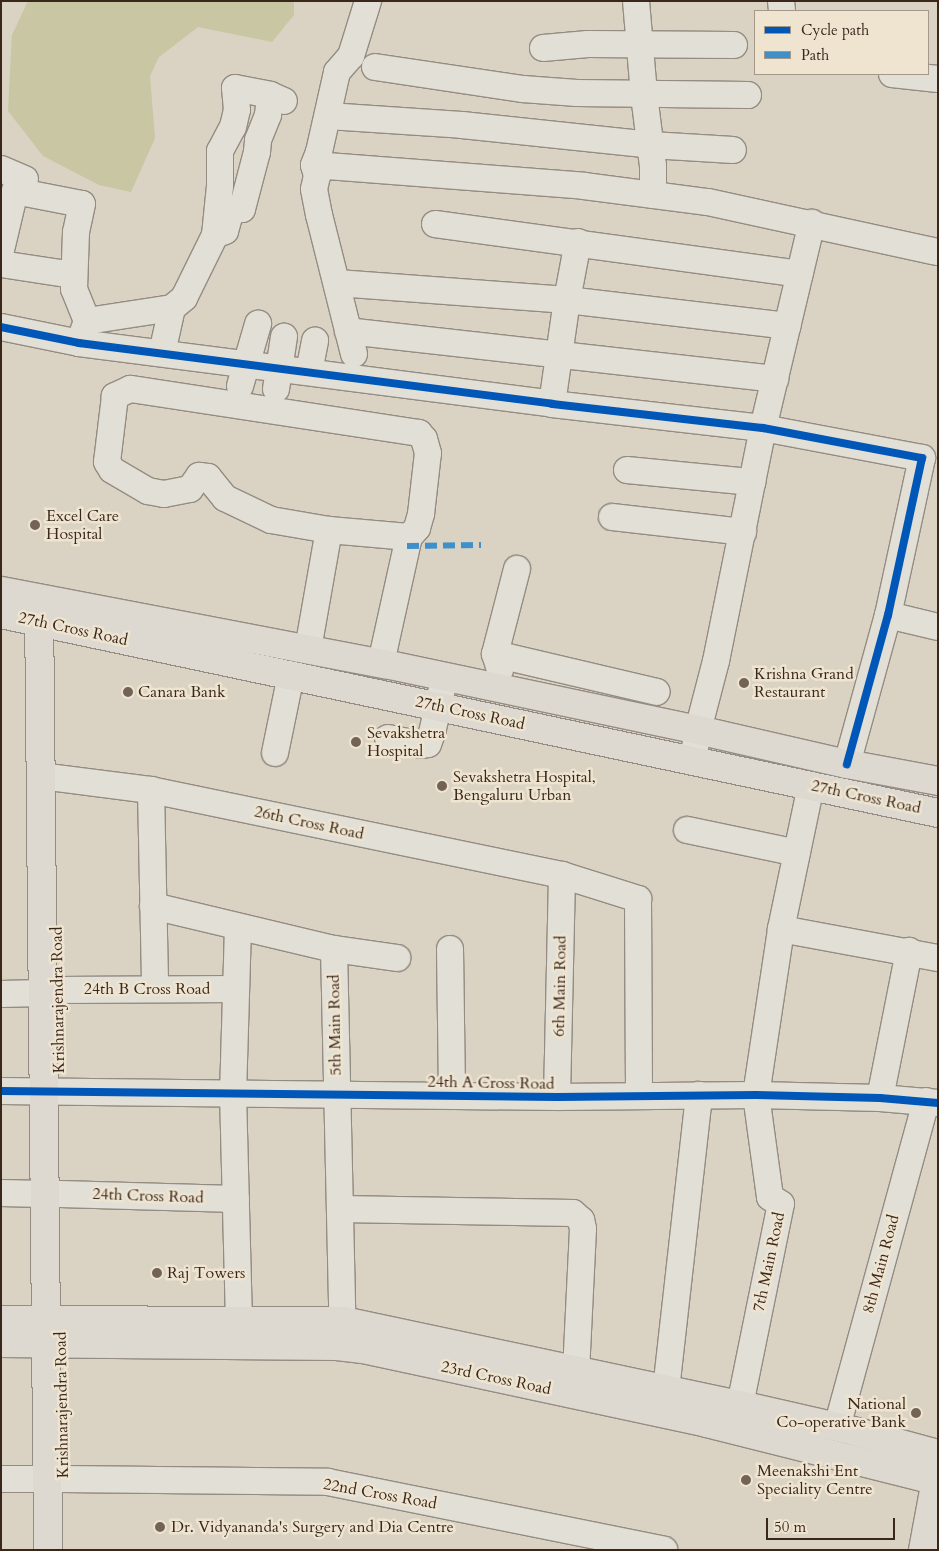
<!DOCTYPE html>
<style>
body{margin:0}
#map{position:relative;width:939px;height:1551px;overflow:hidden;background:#dad2c2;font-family:Cardo,serif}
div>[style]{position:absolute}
.green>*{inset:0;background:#c8c6a3}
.roads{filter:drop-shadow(1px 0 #948c82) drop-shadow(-1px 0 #948c82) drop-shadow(0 1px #948c82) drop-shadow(0 -1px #948c82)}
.minor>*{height:26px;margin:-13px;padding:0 13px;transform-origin:13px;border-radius:13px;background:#e2dfd6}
.major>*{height:28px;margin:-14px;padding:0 14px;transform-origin:14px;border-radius:14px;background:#ddd9d0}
.quiet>*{height:6px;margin-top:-3px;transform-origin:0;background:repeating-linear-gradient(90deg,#3e8fca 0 12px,transparent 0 18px)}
.cycleway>*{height:8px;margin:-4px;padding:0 4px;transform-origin:4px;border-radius:4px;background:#0057b8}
.dots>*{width:14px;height:14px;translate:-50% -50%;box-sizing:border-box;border:2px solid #eee4d0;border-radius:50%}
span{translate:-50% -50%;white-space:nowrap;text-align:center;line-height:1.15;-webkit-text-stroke:5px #eee4d0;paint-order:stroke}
.poi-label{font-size:16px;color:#3a271c}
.left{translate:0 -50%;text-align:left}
.right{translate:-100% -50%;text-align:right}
.street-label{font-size:16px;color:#3a271c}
.frame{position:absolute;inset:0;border:2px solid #3a271c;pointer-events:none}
.legend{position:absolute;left:754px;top:10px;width:175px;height:65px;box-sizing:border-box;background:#eee4d0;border:1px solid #a69888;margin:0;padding:6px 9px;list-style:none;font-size:15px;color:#3a271c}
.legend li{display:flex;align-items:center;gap:10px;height:25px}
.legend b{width:25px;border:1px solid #a69888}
.scale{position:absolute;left:766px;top:1518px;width:129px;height:22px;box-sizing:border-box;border:2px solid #3a271c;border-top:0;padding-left:6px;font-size:15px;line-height:18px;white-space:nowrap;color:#3a271c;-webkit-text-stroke:4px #eee4d0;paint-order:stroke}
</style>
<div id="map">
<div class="green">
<i style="clip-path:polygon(28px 1px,294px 1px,294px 15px,272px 42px,198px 27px,159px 57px,150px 76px,155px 138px,131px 192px,99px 185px,43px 156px,8px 111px,12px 35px)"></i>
</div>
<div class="roads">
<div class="minor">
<i style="left:636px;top:1px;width:94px;rotate:85.1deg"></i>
<i style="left:644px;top:95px;width:72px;rotate:82.8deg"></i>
<i style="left:653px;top:166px;width:29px;rotate:90deg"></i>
<i style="left:781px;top:1px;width:10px;rotate:84deg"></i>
<i style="left:543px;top:48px;width:45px;rotate:-5.1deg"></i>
<i style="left:588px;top:44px;width:146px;rotate:0.4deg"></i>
<i style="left:375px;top:67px;width:150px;rotate:8.5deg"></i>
<i style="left:523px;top:89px;width:54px;rotate:4.2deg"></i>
<i style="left:577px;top:93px;width:171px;rotate:0.7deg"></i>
<i style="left:892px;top:74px;width:46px;rotate:6.2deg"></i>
<i style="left:328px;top:116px;width:134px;rotate:3.8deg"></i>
<i style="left:462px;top:125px;width:190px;rotate:6deg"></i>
<i style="left:651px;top:145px;width:82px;rotate:3.5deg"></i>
<i style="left:314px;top:165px;width:271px;rotate:4.4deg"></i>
<i style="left:584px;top:186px;width:125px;rotate:7.4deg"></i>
<i style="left:708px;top:202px;width:235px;rotate:12.3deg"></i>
<i style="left:1px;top:169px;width:26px;rotate:23deg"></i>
<i style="left:435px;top:224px;width:368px;rotate:7.8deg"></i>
<i style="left:215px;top:235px;width:11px;rotate:-22deg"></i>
<i style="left:225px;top:231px;width:22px;rotate:-74deg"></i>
<i style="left:231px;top:210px;width:11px;rotate:-5deg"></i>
<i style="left:242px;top:209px;width:59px;rotate:-75.3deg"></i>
<i style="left:257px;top:152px;width:12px;rotate:-85deg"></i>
<i style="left:258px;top:140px;width:27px;rotate:-68deg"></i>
<i style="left:268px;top:115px;width:20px;rotate:-84deg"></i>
<i style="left:1px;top:250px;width:61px;rotate:-76.7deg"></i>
<i style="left:15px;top:191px;width:68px;rotate:11deg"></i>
<i style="left:82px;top:204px;width:29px;rotate:102deg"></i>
<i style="left:76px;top:232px;width:57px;rotate:92deg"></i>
<i style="left:74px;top:289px;width:35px;rotate:68deg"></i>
<i style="left:1px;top:264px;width:74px;rotate:8.6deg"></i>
<i style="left:337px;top:283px;width:231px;rotate:4.2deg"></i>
<i style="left:567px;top:300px;width:222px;rotate:6.7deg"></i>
<i style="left:1px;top:327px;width:80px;rotate:11.6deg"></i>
<i style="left:79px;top:343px;width:477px;rotate:7.3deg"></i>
<i style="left:552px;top:404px;width:212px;rotate:6.5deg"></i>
<i style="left:763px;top:428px;width:162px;rotate:10.7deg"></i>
<i style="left:922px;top:458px;width:161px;rotate:102.2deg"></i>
<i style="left:888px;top:615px;width:155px;rotate:105.4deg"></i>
<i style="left:348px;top:331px;width:430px;rotate:6.4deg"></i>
<i style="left:79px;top:343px;width:23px;rotate:-70deg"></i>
<i style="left:87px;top:321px;width:86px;rotate:-8.7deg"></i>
<i style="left:172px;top:308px;width:16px;rotate:-40deg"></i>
<i style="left:184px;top:298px;width:70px;rotate:-63.8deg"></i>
<i style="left:215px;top:235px;width:49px;rotate:-84.2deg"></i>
<i style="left:220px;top:186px;width:35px;rotate:-90deg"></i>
<i style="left:220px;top:151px;width:27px;rotate:-62deg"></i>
<i style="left:233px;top:127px;width:17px;rotate:-77deg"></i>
<i style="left:237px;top:110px;width:22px;rotate:-95deg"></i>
<i style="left:235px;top:88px;width:36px;rotate:11deg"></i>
<i style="left:270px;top:95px;width:15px;rotate:23deg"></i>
<i style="left:162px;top:353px;width:46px;rotate:-77.5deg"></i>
<i style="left:354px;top:354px;width:143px;rotate:-104.1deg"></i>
<i style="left:319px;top:215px;width:26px;rotate:-101deg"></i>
<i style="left:314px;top:189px;width:13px;rotate:-77deg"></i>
<i style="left:317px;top:176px;width:11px;rotate:-105deg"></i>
<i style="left:314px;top:165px;width:14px;rotate:-69deg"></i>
<i style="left:319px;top:152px;width:82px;rotate:-77.3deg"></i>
<i style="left:337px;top:72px;width:21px;rotate:-49deg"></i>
<i style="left:351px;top:56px;width:58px;rotate:-72.8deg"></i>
<i style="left:309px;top:372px;width:32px;rotate:-79deg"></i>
<i style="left:240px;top:386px;width:65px;rotate:-73.8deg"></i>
<i style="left:276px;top:389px;width:53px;rotate:-81.3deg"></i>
<i style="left:552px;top:404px;width:105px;rotate:-81.8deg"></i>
<i style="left:567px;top:300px;width:59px;rotate:-79.3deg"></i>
<i style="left:627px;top:470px;width:126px;rotate:5.5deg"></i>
<i style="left:612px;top:517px;width:132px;rotate:6.5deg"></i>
<i style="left:888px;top:615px;width:51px;rotate:13.5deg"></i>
<i style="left:308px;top:649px;width:121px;rotate:-80deg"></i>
<i style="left:329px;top:530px;width:80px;rotate:5deg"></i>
<i style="left:409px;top:537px;width:12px;rotate:-48deg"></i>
<i style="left:417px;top:528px;width:15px;rotate:-74deg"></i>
<i style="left:421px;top:514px;width:61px;rotate:-83.5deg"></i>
<i style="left:428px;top:453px;width:15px;rotate:-106deg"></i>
<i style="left:424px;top:439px;width:8px;rotate:-130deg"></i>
<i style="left:419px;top:433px;width:292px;rotate:-171.3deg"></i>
<i style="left:130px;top:389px;width:17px;rotate:155deg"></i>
<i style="left:115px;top:396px;width:66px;rotate:96.9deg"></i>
<i style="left:107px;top:462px;width:9px;rotate:58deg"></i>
<i style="left:112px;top:470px;width:42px;rotate:30.3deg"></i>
<i style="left:148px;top:491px;width:16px;rotate:11deg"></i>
<i style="left:164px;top:494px;width:26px;rotate:-11deg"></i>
<i style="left:190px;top:489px;width:16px;rotate:-55deg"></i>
<i style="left:199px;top:476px;width:9px;rotate:6deg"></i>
<i style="left:208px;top:477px;width:27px;rotate:51deg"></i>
<i style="left:225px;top:498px;width:51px;rotate:25.6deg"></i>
<i style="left:271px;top:520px;width:59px;rotate:9.8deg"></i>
<i style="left:495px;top:654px;width:166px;rotate:13.2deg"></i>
<i style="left:381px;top:663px;width:129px;rotate:-77.5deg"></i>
<i style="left:500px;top:670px;width:17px;rotate:-107deg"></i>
<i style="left:495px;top:654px;width:88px;rotate:-75.5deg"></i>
<i style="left:388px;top:738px;width:34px;rotate:12deg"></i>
<i style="left:421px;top:745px;width:7px;rotate:-8deg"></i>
<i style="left:428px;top:744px;width:12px;rotate:-70deg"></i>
<i style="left:432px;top:733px;width:58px;rotate:-77.2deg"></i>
<i style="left:275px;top:753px;width:80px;rotate:-78.4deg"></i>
<i style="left:693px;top:759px;width:29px;rotate:-80deg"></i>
<i style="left:698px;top:730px;width:71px;rotate:-75.4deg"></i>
<i style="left:716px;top:661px;width:238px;rotate:-78.6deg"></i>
<i style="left:763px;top:428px;width:211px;rotate:-76.6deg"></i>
<i style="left:41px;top:776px;width:111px;rotate:7.3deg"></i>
<i style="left:151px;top:790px;width:420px;rotate:11.7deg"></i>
<i style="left:562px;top:875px;width:80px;rotate:17.5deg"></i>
<i style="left:638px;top:899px;width:197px;rotate:89.7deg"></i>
<i style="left:151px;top:790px;width:199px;rotate:88.8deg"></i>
<i style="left:687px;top:830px;width:112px;rotate:11.8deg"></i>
<i style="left:153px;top:906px;width:186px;rotate:13.4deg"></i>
<i style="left:334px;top:949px;width:394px;rotate:88.7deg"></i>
<i style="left:238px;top:927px;width:166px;rotate:91.7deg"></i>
<i style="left:233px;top:1093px;width:227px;rotate:88.5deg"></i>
<i style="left:781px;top:929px;width:160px;rotate:10.5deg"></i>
<i style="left:334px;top:949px;width:64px;rotate:8.1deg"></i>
<i style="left:450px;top:949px;width:147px;rotate:89.2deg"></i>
<i style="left:58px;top:990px;width:178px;rotate:-0.3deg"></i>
<i style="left:1px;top:994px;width:41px;rotate:-1.4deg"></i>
<i style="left:1px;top:1091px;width:556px;rotate:0.62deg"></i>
<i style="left:557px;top:1097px;width:199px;rotate:-0.6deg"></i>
<i style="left:756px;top:1095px;width:124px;rotate:1.4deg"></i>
<i style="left:880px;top:1098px;width:58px;rotate:4.9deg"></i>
<i style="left:557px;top:1097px;width:222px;rotate:-88.7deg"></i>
<i style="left:880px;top:1098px;width:150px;rotate:-78.8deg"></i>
<i style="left:1px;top:1193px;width:43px;rotate:1.3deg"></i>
<i style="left:60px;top:1194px;width:176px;rotate:1.6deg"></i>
<i style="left:340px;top:1209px;width:233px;rotate:1deg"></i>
<i style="left:573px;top:1213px;width:11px;rotate:41deg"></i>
<i style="left:581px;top:1220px;width:9px;rotate:77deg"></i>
<i style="left:583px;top:1229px;width:141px;rotate:92.8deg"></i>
<i style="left:576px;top:1370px;width:22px;rotate:100deg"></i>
<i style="left:666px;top:1390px;width:297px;rotate:-83.6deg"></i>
<i style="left:740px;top:1405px;width:205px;rotate:-78.5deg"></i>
<i style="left:781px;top:1204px;width:13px;rotate:-148deg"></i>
<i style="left:770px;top:1197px;width:103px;rotate:-97.8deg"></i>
<i style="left:756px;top:1095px;width:168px;rotate:-81.4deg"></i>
<i style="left:781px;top:929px;width:147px;rotate:-78.2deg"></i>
<i style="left:837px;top:1427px;width:338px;rotate:-74.7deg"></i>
<i style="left:1px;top:1479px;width:46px"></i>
<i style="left:62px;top:1479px;width:266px;rotate:0.6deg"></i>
<i style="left:328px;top:1482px;width:343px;rotate:11.4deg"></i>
</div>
<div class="major">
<i style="left:1px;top:591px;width:391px;rotate:10.8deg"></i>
<i style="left:385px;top:664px;width:320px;rotate:11.9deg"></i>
<i style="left:698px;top:730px;width:153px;rotate:12.9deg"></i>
<i style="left:847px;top:764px;width:93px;rotate:10.6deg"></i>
<i style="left:39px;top:604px;width:946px;rotate:89.45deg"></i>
<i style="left:1px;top:614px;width:958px;rotate:11.99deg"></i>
<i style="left:1px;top:1320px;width:343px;rotate:0.2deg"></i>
<i style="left:344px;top:1321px;width:405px;rotate:12deg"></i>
<i style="left:740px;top:1405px;width:109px;rotate:12.8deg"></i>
<i style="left:846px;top:1429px;width:95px;rotate:15.2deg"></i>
<i style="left:1px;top:1343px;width:336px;rotate:0.5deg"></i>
<i style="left:337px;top:1346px;width:26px;rotate:7deg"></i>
<i style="left:363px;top:1349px;width:352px;rotate:12.1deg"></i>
<i style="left:707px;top:1423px;width:238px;rotate:14.1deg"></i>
<i style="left:923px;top:1550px;width:82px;rotate:-79.5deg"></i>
</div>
</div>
<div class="quiet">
<i style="left:407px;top:546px;width:74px;rotate:-0.8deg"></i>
</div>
<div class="cycleway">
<i style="left:1px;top:327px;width:80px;rotate:11.6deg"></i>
<i style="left:79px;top:343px;width:477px;rotate:7.3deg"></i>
<i style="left:552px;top:404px;width:212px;rotate:6.5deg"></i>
<i style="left:763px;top:428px;width:162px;rotate:10.7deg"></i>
<i style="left:922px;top:458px;width:161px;rotate:102.2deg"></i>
<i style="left:888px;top:615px;width:155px;rotate:105.4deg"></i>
<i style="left:1px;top:1091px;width:556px;rotate:0.62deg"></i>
<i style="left:557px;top:1097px;width:199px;rotate:-0.6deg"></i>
<i style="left:756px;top:1095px;width:124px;rotate:1.4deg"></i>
<i style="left:880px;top:1098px;width:58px;rotate:4.9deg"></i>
</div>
<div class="dots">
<i style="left:35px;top:525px;background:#726356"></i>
<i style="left:744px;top:683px;background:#726356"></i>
<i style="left:128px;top:692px;background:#726356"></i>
<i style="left:356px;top:742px;background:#726356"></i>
<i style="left:442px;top:786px;background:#726356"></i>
<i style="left:157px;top:1273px;background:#726356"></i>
<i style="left:916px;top:1413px;background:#726356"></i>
<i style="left:746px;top:1480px;background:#726356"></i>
<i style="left:160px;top:1527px;background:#726356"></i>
</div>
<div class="poi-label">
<span class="left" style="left:46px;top:525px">Excel Care<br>Hospital</span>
<span class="left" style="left:754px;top:683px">Krishna Grand<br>Restaurant</span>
<span class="left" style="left:138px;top:692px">Canara Bank</span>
<span class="left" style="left:367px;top:742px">Sevakshetra<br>Hospital</span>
<span class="left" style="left:453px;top:786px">Sevakshetra Hospital,<br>Bengaluru Urban</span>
<span class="left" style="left:167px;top:1273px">Raj Towers</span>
<span class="right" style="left:906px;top:1413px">National<br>Co-operative Bank</span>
<span class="left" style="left:757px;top:1480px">Meenakshi Ent<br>Speciality Centre</span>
<span class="left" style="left:171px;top:1527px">Dr. Vidyananda's Surgery and Dia Centre</span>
</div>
<div class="street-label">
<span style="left:73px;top:629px;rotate:12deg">27th Cross Road</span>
<span style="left:470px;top:713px;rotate:12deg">27th Cross Road</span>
<span style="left:866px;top:797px;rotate:12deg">27th Cross Road</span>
<span style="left:309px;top:823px;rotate:12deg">26th Cross Road</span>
<span style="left:560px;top:986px;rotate:-89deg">6th Main Road</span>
<span style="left:147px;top:989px">24th B Cross Road</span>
<span style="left:58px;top:1000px;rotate:-91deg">Krishnarajendra Road</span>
<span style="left:335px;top:1025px;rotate:-91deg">5th Main Road</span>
<span style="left:491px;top:1083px;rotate:1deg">24th A Cross Road</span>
<span style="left:148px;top:1196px;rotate:2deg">24th Cross Road</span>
<span style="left:769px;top:1262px;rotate:-78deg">7th Main Road</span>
<span style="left:881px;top:1264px;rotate:-75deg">8th Main Road</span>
<span style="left:496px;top:1378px;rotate:12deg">23rd Cross Road</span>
<span style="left:62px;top:1405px;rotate:-91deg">Krishnarajendra Road</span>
<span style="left:380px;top:1494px;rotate:10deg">22nd Cross Road</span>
</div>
<div class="frame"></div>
<ul class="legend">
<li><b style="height:6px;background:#0057b8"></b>Cycle path</li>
<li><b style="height:6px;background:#3e8fca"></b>Path</li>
</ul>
<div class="scale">50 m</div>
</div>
